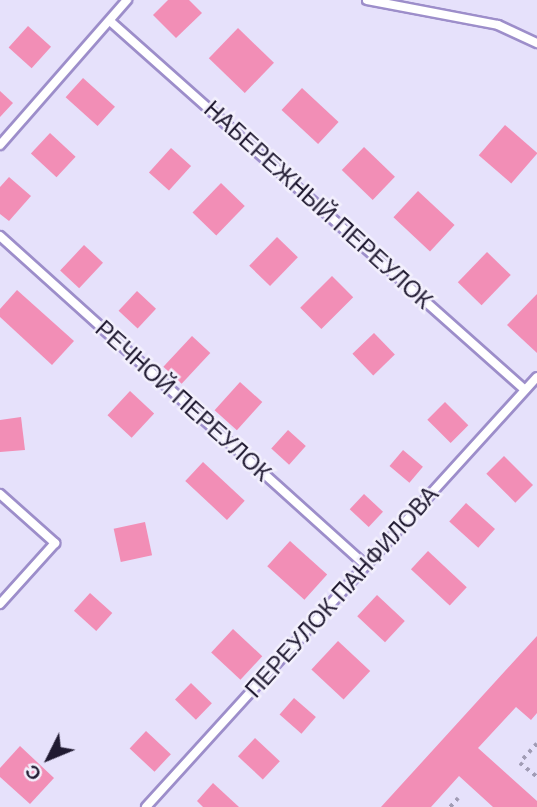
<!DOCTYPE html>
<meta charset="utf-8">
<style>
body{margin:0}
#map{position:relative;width:537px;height:807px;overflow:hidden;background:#e6e1fb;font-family:Arial,sans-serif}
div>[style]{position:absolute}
.building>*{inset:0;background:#f28eb6;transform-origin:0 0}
.path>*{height:3.5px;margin-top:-1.75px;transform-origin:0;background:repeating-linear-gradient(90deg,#a19cb5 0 3.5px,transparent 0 8.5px)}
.roads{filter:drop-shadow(2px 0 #9d8eca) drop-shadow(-2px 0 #9d8eca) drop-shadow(0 2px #9d8eca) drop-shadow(0 -2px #9d8eca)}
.lane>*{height:8px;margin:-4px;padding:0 4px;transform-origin:4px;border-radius:4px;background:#fff}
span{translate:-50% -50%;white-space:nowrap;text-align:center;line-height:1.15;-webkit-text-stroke:5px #f3f0fd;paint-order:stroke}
.street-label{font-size:23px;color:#201a31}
.north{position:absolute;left:14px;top:723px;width:70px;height:70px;-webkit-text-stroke:5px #f3f0fd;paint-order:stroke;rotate:227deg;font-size:19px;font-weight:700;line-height:28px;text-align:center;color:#201a31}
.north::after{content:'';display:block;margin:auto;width:24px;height:32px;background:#201a31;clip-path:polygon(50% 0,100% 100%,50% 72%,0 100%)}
</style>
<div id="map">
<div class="building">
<i style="clip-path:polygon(168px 0,189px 0,202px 13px,176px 38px,153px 15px)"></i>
<i style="left:28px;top:26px;width:31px;height:29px;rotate:42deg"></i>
<i style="left:238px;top:28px;width:50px;height:42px;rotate:44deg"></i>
<i style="left:83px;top:78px;width:43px;height:26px;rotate:42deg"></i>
<i style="left:302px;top:88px;width:50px;height:30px;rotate:43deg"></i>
<i style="clip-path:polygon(0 91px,13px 103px,0 117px)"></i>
<i style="left:505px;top:125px;width:43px;height:40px;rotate:41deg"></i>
<i style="left:50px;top:133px;width:35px;height:28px;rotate:43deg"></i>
<i style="left:364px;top:147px;width:43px;height:32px;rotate:44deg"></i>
<i style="left:171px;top:148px;width:27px;height:33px;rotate:42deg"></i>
<i style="clip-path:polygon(9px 177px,31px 196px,9px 221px,0 214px,0 187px)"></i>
<i style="left:221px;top:183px;width:33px;height:41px;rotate:44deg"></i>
<i style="left:418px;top:191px;width:50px;height:36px;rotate:43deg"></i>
<i style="left:277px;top:237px;width:29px;height:40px;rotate:44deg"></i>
<i style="left:84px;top:245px;width:26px;height:35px;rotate:43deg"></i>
<i style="left:487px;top:252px;width:33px;height:42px;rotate:44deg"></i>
<i style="left:332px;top:276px;width:30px;height:45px;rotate:45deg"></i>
<i style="clip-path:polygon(17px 290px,74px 341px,52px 365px,0 317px,0 309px)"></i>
<i style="left:137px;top:291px;width:26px;height:27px;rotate:43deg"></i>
<i style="clip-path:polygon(537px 294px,537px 353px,507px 325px)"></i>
<i style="left:374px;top:333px;width:30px;height:30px;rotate:46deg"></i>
<i style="left:192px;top:336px;width:25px;height:42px;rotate:43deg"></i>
<i style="left:240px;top:382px;width:30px;height:38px;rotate:42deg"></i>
<i style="left:130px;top:391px;width:33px;height:33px;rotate:43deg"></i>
<i style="left:445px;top:402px;width:33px;height:25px;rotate:45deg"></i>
<i style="clip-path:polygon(21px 417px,25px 450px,0 452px,0 420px)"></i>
<i style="left:288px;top:430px;width:24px;height:25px;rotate:42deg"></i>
<i style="left:403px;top:450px;width:26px;height:21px;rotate:40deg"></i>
<i style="left:504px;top:456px;width:41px;height:25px;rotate:45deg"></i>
<i style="left:203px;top:462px;width:57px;height:26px;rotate:43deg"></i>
<i style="left:364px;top:494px;width:26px;height:21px;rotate:43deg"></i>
<i style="left:466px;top:503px;width:39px;height:25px;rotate:42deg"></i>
<i style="left:145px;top:522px;width:34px;height:32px;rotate:78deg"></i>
<i style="left:290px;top:541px;width:50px;height:34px;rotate:42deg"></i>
<i style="left:428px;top:551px;width:53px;height:25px;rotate:43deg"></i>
<i style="left:90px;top:593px;width:30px;height:24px;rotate:42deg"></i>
<i style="left:377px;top:595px;width:38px;height:29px;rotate:43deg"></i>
<i style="left:233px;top:629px;width:40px;height:32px;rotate:43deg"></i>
<i style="clip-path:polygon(537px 636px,537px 713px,531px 720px,516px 707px,478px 748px,537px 801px,537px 807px,493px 807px,459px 776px,431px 807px,381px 807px)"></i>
<i style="left:338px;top:641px;width:44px;height:39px;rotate:43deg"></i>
<i style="left:191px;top:683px;width:29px;height:23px;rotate:44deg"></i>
<i style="left:294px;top:698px;width:29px;height:22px;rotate:41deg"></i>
<i style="left:146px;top:731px;width:34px;height:24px;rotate:43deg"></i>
<i style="left:255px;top:738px;width:34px;height:25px;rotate:43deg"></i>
<i style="clip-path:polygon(20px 746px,54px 778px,30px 804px,0 777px,0 768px)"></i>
<i style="clip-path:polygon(213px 783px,239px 807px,203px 807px,197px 801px)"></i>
</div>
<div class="path">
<i style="left:537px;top:744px;width:25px;rotate:132deg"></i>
<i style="left:520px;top:763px;width:22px;rotate:39deg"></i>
<i style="left:450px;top:807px;width:12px;rotate:-48deg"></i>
</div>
<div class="roads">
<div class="lane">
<i style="left:367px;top:0;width:133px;rotate:10.8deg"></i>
<i style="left:498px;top:25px;width:43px;rotate:24.8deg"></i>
<i style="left:110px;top:21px;width:555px;rotate:41.64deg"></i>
<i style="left:0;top:145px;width:193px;rotate:-48.8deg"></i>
<i style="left:0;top:236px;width:492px;rotate:42deg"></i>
<i style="left:0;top:494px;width:74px;rotate:41.7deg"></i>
<i style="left:55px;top:543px;width:82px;rotate:132deg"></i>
<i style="left:146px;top:807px;width:581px;rotate:-47.72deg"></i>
</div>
</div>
<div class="street-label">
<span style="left:318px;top:205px;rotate:42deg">НАБЕРЕЖНЫЙ ПЕРЕУЛОК</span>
<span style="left:183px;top:401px;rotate:42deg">РЕЧНОЙ ПЕРЕУЛОК</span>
<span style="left:342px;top:592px;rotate:-48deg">ПЕРЕУЛОК ПАНФИЛОВА</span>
</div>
<div class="north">С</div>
</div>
